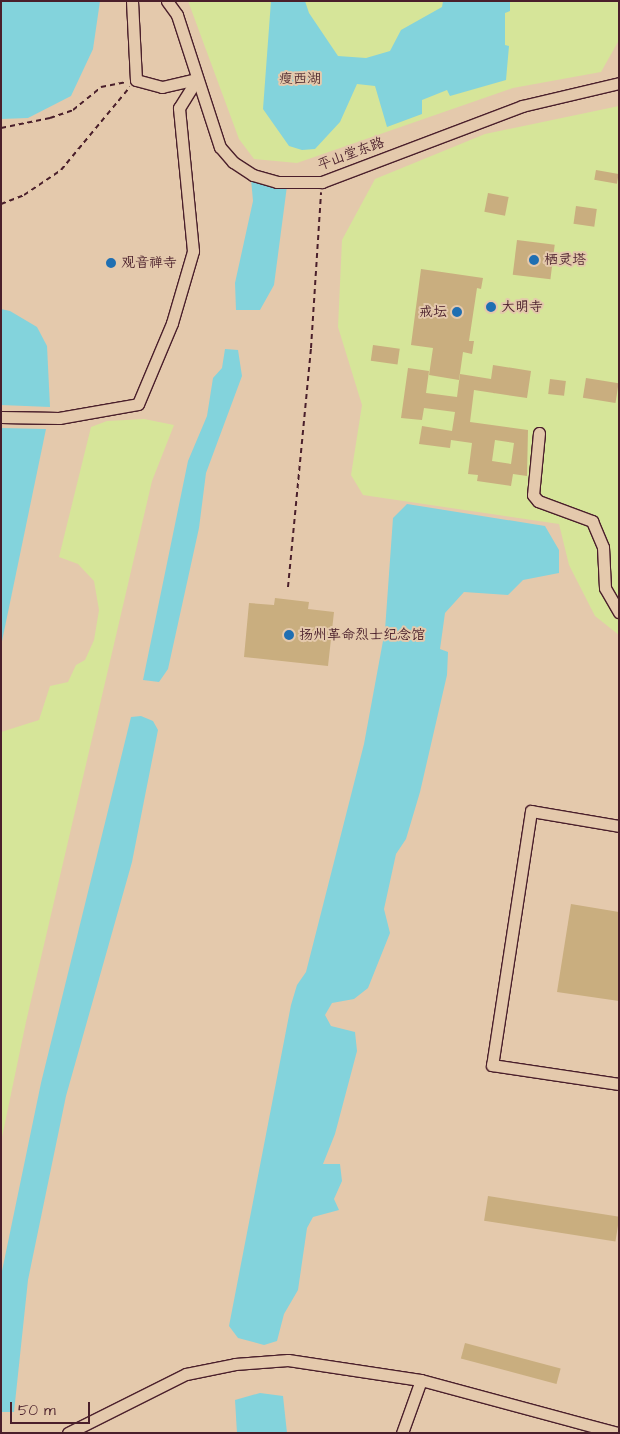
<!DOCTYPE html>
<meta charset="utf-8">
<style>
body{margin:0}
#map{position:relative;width:620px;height:1434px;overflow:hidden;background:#e4c9ac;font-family:"Architects Daughter","LXGW WenKai TC",sans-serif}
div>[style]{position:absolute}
.green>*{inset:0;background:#d6e599}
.water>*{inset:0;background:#83d3dc}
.building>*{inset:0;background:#c9ae7f;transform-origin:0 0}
.path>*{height:2px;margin-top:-1px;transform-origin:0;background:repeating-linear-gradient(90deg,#4a1f2b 0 5px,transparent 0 9px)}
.roads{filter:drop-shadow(1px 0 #4a1f2b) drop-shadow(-1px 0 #4a1f2b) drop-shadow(0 1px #4a1f2b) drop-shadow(0 -1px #4a1f2b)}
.minor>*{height:11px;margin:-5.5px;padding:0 5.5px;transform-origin:5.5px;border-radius:5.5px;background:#e4c9ac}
.dots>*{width:14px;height:14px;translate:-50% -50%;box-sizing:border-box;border:2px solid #e4c9ac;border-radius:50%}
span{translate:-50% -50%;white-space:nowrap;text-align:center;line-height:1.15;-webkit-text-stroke:4px #e4c9ac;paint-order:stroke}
.park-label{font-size:14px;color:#583336}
.street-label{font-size:14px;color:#4a1f2b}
.poi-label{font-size:14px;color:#4a1f2b}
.left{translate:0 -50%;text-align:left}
.right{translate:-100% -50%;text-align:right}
.frame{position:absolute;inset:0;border:2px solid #4a1f2b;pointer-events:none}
.scale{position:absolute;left:10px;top:1402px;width:80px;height:22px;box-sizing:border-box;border:2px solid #4a1f2b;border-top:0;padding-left:6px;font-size:15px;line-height:18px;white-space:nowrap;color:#4a1f2b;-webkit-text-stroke:4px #e4c9ac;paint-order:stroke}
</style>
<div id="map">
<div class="green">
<i style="clip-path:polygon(188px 1px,618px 1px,619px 40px,601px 72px,513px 88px,297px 163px,254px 159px,239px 139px)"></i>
<i style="clip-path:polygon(619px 106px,619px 635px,595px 616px,569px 565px,559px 524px,363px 495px,351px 475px,362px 405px,338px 327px,342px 240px,375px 179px,485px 134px)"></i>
<i style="clip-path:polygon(144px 419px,174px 425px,152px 481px,26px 1022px,1px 1142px,1px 732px,39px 720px,50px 686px,68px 682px,76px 665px,85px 660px,94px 640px,99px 610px,94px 581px,78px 564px,59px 557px,91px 427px,107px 421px)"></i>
</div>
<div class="water">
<i style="clip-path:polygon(1px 1px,100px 1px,93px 49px,71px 96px,28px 118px,1px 119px)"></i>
<i style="clip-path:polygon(271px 1px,305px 1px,309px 13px,338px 56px,366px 58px,390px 51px,401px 30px,442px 7px,443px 1px,510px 1px,510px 11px,505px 13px,505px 45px,509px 46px,506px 80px,450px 96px,447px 90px,422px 100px,422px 114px,387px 127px,375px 86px,357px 84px,340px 122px,315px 149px,302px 150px,289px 146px,263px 109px)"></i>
<i style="clip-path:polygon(251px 179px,287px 186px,274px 285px,260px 310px,236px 310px,235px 283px,253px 201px)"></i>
<i style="clip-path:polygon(1px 309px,10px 311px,37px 327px,47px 346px,50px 407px,1px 405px)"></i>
<i style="clip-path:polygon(225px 349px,238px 350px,242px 376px,206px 473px,199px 528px,168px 669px,159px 682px,143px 680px,188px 461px,207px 416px,213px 378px,222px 368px)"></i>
<i style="clip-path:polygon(1px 428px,46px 429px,1px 646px)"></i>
<i style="clip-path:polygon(407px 504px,545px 526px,559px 550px,559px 573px,523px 580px,508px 595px,464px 592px,445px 613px,440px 649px,448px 652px,447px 675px,420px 792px,406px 839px,396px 854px,384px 909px,390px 933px,368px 988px,354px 999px,332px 1003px,325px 1015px,331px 1026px,355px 1032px,357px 1051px,335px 1134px,323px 1164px,340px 1164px,342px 1181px,334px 1199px,339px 1210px,313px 1217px,307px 1228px,298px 1290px,284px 1314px,277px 1341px,264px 1345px,238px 1338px,229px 1326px,291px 1005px,297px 985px,306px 972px,364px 744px,385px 630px,393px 518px)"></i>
<i style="clip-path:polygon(141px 716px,153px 721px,158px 730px,143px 806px,132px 862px,66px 1096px,28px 1280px,14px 1412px,1px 1412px,2px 1271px,41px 1083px,131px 717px)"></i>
<i style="clip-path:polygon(260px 1393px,283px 1396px,287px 1433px,237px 1433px,235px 1400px)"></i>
</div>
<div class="building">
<i style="left:596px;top:170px;width:23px;height:10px;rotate:10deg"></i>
<i style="left:488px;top:193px;width:21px;height:19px;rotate:11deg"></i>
<i style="left:576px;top:206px;width:21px;height:18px;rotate:8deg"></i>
<i style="left:517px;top:240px;width:38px;height:35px;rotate:7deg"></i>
<i style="clip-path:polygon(421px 269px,483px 278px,481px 289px,477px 288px,469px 341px,474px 341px,472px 354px,463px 352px,459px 380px,429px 375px,433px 348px,411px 345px)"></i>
<i style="left:373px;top:345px;width:27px;height:16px;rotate:8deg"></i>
<i style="clip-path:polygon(evenodd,493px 365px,531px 371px,527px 398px,474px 390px,470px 422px,528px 430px,527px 476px,513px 474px,511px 486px,477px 481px,478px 475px,468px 474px,472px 443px,451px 440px,450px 448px,419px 444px,422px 426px,452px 431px,455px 412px,424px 408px,422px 420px,401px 418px,408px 368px,429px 371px,426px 393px,457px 397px,460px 374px,491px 379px,493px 365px,495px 440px,514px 443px,511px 464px,492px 461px,495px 440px)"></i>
<i style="left:586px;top:378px;width:33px;height:20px;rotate:9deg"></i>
<i style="left:550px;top:379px;width:16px;height:15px;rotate:7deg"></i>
<i style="clip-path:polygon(275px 598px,309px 602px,308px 609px,334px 612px,328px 666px,244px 657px,249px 603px,274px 605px)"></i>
<i style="clip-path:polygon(571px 904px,619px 912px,619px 1001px,557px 992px)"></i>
<i style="left:488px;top:1196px;width:133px;height:25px;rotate:9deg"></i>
<i style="left:465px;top:1343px;width:99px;height:16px;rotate:15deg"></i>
</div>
<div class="path">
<i style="left:1px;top:128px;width:50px;rotate:-11.5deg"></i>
<i style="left:50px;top:118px;width:24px;rotate:-19deg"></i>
<i style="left:73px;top:110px;width:36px;rotate:-39deg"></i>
<i style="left:101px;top:87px;width:26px;rotate:-11deg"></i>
<i style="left:1px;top:204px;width:25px;rotate:-21deg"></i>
<i style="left:24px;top:195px;width:45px;rotate:-34deg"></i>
<i style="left:61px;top:170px;width:108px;rotate:-50.3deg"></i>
<i style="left:288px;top:587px;width:240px;rotate:-84.5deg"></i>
<i style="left:311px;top:348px;width:156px;rotate:-86.3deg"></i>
</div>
<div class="roads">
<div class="minor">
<i style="left:132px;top:1px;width:79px;rotate:87.1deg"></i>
<i style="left:136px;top:80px;width:27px;rotate:15deg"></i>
<i style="left:162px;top:87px;width:36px;rotate:-13deg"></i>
<i style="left:167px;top:1px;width:17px;rotate:54deg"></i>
<i style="left:177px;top:15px;width:139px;rotate:72deg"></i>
<i style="left:220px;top:147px;width:20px;rotate:49deg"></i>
<i style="left:233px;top:162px;width:24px;rotate:33deg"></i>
<i style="left:253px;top:175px;width:25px;rotate:16deg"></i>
<i style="left:277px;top:182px;width:45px"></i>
<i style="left:322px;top:182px;width:214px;rotate:-20.8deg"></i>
<i style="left:522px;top:106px;width:100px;rotate:-13.3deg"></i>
<i style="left:1px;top:417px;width:58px;rotate:1deg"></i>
<i style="left:59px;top:418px;width:80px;rotate:-10deg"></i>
<i style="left:138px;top:404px;width:88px;rotate:-67.2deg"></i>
<i style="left:172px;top:323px;width:75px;rotate:-73.7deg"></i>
<i style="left:193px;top:251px;width:144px;rotate:-95.6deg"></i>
<i style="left:179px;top:108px;width:34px;rotate:-58deg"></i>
<i style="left:539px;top:433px;width:62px;rotate:95.5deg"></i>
<i style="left:533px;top:495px;width:8px;rotate:50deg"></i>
<i style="left:538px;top:501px;width:58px;rotate:20.3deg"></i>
<i style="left:592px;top:521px;width:28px;rotate:67deg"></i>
<i style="left:603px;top:547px;width:41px;rotate:87.2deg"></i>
<i style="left:605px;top:588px;width:28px;rotate:60deg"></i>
<i style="left:619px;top:826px;width:89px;rotate:-170.3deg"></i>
<i style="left:531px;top:811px;width:257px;rotate:98.7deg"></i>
<i style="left:492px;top:1065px;width:128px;rotate:8.5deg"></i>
<i style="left:68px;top:1433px;width:132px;rotate:-26.6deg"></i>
<i style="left:186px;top:1374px;width:50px;rotate:-11.5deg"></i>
<i style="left:235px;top:1364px;width:53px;rotate:-4.3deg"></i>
<i style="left:288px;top:1360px;width:134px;rotate:8.6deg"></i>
<i style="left:421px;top:1380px;width:204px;rotate:15.1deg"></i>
<i style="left:402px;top:1433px;width:56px;rotate:-70.3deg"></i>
</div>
</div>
<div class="dots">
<i style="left:534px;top:260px;background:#1f6fb2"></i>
<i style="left:111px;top:263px;background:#1f6fb2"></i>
<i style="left:491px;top:307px;background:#1f6fb2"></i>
<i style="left:457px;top:312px;background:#1f6fb2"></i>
<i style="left:289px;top:635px;background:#1f6fb2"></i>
</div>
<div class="park-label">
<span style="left:300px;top:79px">瘦西湖</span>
</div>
<div class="street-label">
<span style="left:351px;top:154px;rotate:-20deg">平山堂东路</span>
</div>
<div class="poi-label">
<span class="left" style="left:544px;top:260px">栖灵塔</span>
<span class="left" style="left:121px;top:263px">观音禅寺</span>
<span class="left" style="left:501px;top:307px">大明寺</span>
<span class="right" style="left:447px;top:312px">戒坛</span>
<span class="left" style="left:299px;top:635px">扬州革命烈士纪念馆</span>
</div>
<div class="frame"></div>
<div class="scale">50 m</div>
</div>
